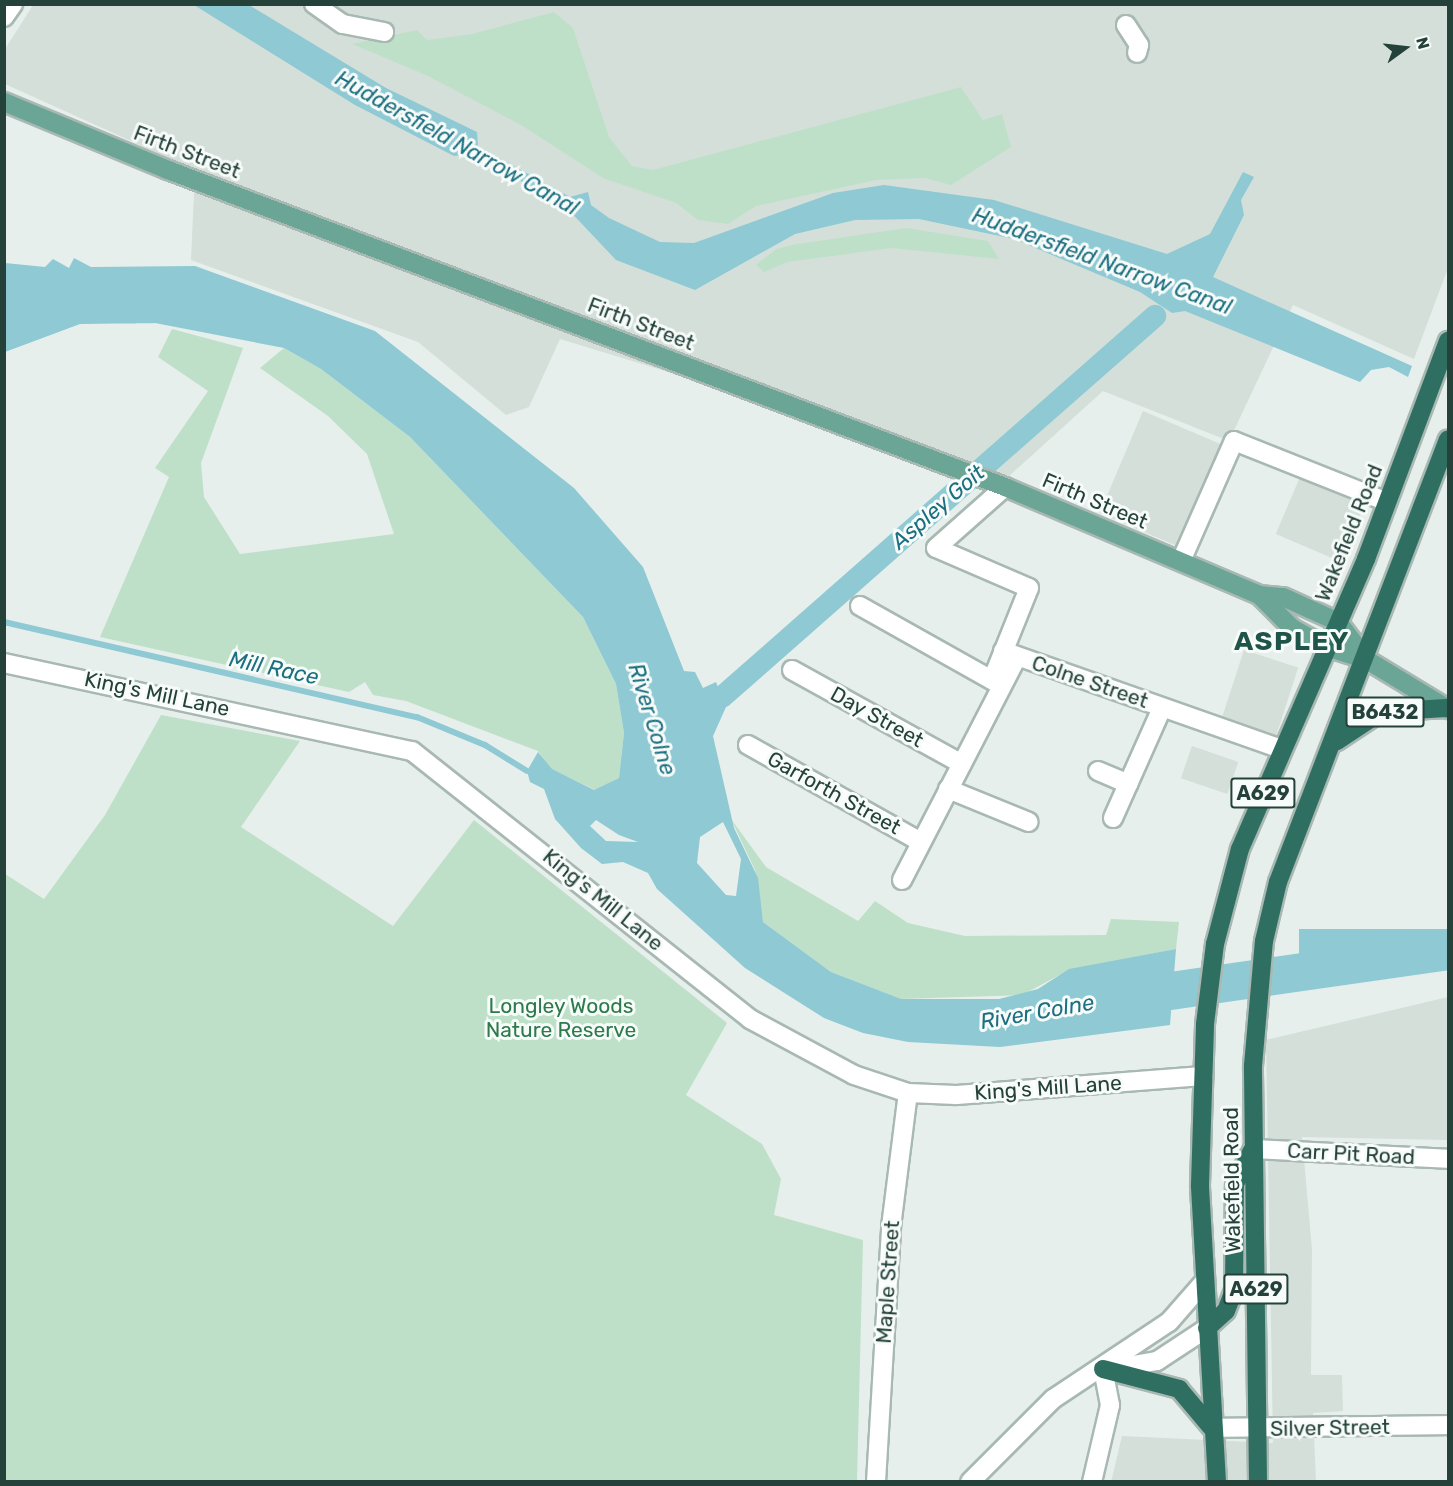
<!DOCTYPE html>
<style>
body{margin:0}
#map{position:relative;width:1453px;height:1486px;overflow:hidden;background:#e6efeb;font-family:Rubik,sans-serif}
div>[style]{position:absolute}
.built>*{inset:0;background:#d4dfda;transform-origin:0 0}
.green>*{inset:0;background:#bfe0c8}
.water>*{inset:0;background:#8ec9d4;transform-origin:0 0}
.stream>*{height:6px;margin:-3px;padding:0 3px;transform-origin:3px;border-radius:3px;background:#8ec9d4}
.canal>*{height:22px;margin:-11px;padding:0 11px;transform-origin:11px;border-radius:11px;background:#8ec9d4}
.river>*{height:38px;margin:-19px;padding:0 19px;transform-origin:19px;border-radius:19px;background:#8ec9d4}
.roads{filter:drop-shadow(2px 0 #a8b8b2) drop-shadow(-2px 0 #a8b8b2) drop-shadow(0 2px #a8b8b2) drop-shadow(0 -2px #a8b8b2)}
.minor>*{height:18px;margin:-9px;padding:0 9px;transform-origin:9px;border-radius:9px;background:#fff}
.major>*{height:18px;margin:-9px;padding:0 9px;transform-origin:9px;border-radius:9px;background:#6aa596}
.highway>*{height:18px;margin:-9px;padding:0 9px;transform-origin:9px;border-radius:9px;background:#2f6f62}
span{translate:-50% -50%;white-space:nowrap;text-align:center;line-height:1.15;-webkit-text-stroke:6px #f7fbf9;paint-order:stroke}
.shield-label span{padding:2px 4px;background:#f7fbf9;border:2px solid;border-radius:4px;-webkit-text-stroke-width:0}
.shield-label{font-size:20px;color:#24423a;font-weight:700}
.street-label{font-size:21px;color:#24423a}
.park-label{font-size:21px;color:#2d7a4b}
.water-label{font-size:22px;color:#1c6f80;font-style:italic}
.district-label{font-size:27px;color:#1f5548;font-weight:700;letter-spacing:1.5px}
.frame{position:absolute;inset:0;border:6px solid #24423a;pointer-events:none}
.north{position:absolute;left:1375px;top:18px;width:60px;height:60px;-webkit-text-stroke:4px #f7fbf9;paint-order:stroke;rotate:75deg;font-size:16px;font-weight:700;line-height:24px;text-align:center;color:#24423a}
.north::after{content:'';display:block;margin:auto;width:21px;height:27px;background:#24423a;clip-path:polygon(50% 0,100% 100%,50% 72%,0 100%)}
</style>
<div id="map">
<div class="built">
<i style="clip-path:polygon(33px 5px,1448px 5px,1448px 268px,1414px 359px,1293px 305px,1229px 441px,1103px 391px,1009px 476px,560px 339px,529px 407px,506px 415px,418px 342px,191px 260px,195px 170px,5px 84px,5px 49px)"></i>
<i style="left:1143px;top:411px;width:90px;height:111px;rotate:23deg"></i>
<i style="left:1300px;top:477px;width:70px;height:62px;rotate:23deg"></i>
<i style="left:1244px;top:650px;width:57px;height:71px;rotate:18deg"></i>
<i style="left:1192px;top:746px;width:49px;height:34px;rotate:19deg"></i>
<i style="clip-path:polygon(1448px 997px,1448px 1140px,1302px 1137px,1312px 1249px,1311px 1375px,1342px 1375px,1343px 1411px,1313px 1413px,1316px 1481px,1111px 1482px,1122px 1436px,1273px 1443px,1266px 1040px)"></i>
</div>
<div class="green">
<i style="clip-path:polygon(554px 12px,573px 28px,609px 137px,632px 166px,653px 170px,961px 87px,983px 120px,1002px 114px,1011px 147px,951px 185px,925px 178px,876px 180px,756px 206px,728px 224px,698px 220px,676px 203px,603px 178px,521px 125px,428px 76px,352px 44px,417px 30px,427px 40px,472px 34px)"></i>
<i style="clip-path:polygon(907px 228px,988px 241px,999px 259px,891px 248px,788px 262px,764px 272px,756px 265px,776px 249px,797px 244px)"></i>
<i style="clip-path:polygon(172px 329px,243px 348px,201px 463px,204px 497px,240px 554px,394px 534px,367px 454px,328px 416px,260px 368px,284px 348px,321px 369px,410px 437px,583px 617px,616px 684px,624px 733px,619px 778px,595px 790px,551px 769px,538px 751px,406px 701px,373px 695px,365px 682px,349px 692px,100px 637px,169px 477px,155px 468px,208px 391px,158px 357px)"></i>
<i style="clip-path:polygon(161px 715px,300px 741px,241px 827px,393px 926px,474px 820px,727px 1023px,686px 1095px,762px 1144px,781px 1179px,774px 1215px,863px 1240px,857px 1481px,5px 1481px,5px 874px,44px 899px,105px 815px)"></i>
<i style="clip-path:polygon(731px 819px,766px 867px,858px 921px,875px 901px,908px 923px,965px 936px,1106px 935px,1111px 919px,1179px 922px,1176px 949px,1069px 970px,1022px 995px,900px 999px,831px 972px,763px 922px,755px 870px)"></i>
</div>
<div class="water">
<i style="clip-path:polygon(194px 5px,249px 5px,386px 88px,477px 132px,478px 146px,570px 197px,588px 192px,591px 205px,609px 218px,660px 242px,694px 243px,833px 193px,884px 185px,994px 200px,1167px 254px,1210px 234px,1243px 172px,1254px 177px,1241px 200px,1244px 215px,1213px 277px,1412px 366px,1408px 377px,1389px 367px,1371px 370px,1360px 382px,1185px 311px,1172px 313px,1140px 292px,1014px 239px,919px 219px,855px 220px,795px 234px,695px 290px,616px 260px,565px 206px,473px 154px,454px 156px,355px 105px)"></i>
<i style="clip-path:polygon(evenodd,74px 258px,91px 267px,195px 266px,375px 331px,574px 488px,643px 567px,684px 671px,695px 672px,703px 688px,716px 682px,726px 707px,713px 736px,734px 828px,758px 878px,763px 922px,831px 972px,901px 999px,999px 999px,1038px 989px,1069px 969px,1176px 949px,1170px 1025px,1000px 1047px,908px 1042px,863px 1033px,824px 1018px,745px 968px,657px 889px,648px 873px,623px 862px,602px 864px,581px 848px,555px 819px,544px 789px,530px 782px,527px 771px,538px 752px,552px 769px,594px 790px,619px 778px,624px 733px,616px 684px,583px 617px,410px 437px,321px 369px,284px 348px,155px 323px,80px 324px,5px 352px,5px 263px,45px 267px,53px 259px,69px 268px,74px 258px,596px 820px,619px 835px,638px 842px,606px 841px,590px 826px,596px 820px,74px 258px,723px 822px,741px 859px,736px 896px,726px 895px,697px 863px,700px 837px,723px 822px)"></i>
<i style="left:1448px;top:929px;width:39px;height:149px;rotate:90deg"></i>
</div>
<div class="stream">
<i style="left:4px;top:622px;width:424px;rotate:13deg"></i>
<i style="left:417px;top:717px;width:74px;rotate:22.4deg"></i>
<i style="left:485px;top:745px;width:49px;rotate:31.8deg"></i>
</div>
<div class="canal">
<i style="left:722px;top:697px;width:577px;rotate:-41.34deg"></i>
</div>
<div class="river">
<i style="left:1122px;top:998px;width:329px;rotate:-8.2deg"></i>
</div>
<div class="roads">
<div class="minor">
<i style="left:314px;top:4px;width:35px;rotate:35deg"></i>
<i style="left:343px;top:24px;width:42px;rotate:11deg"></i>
<i style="left:4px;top:17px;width:16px;rotate:-55deg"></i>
<i style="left:1126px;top:25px;width:24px;rotate:57deg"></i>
<i style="left:1139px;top:45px;width:8px;rotate:104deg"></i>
<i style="left:1181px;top:561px;width:131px;rotate:-66.2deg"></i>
<i style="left:1234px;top:441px;width:165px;rotate:21.7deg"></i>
<i style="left:860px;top:606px;width:162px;rotate:29.3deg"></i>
<i style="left:1003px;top:651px;width:295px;rotate:19.4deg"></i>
<i style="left:4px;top:663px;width:417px;rotate:12.2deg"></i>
<i style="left:412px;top:751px;width:431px;rotate:38.4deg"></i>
<i style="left:750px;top:1019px;width:118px;rotate:28.3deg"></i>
<i style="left:854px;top:1075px;width:57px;rotate:18.4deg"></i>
<i style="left:908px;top:1093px;width:48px;rotate:2.4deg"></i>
<i style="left:956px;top:1095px;width:248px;rotate:-4.4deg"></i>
<i style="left:792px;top:670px;width:194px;rotate:28.9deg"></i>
<i style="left:992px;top:680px;width:99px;rotate:-68.1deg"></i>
<i style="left:1029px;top:588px;width:101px;rotate:-156.7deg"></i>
<i style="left:936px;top:548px;width:92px;rotate:-41.5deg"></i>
<i style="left:748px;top:745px;width:198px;rotate:29.3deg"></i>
<i style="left:1098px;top:771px;width:33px;rotate:23deg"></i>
<i style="left:948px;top:789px;width:87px;rotate:22.2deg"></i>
<i style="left:1113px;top:818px;width:120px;rotate:-66deg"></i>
<i style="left:902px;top:880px;width:251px;rotate:-62.7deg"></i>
<i style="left:1253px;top:1149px;width:195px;rotate:2.9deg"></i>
<i style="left:1111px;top:1369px;width:47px;rotate:-9.9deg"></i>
<i style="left:1157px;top:1361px;width:60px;rotate:-33.4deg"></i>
<i style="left:1212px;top:1428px;width:236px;rotate:-0.7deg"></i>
<i style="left:876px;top:1482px;width:255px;rotate:-86.6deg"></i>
<i style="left:891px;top:1227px;width:135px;rotate:-82.8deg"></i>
<i style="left:970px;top:1482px;width:117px;rotate:-45deg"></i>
<i style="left:1053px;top:1399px;width:139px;rotate:-33.6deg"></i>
<i style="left:1169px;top:1322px;width:52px;rotate:-48.9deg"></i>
<i style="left:1092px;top:1482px;width:79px;rotate:-76.8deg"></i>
<i style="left:1110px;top:1405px;width:37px;rotate:-101deg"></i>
</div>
<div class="major">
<i style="left:4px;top:102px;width:178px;rotate:22.5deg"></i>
<i style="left:168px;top:170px;width:895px;rotate:20.74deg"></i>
<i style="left:1005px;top:487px;width:276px;rotate:23deg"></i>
<i style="left:1259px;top:595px;width:24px;rotate:5deg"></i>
<i style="left:1283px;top:597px;width:60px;rotate:24.4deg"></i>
<i style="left:1338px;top:622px;width:48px;rotate:52.7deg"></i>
<i style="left:1259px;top:595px;width:47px;rotate:45deg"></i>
<i style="left:1292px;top:628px;width:39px;rotate:29deg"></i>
<i style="left:1326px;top:647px;width:43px;rotate:17.6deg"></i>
<i style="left:1367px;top:660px;width:95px;rotate:31.2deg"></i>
</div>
<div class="highway">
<i style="left:1337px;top:741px;width:53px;rotate:-33.4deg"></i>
<i style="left:1381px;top:712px;width:65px;rotate:-3.5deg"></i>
<i style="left:1207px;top:1328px;width:25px;rotate:-42deg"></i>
<i style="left:1226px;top:1311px;width:22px;rotate:-69deg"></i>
<i style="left:1234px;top:1290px;width:106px;rotate:-89.5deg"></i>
<i style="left:1235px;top:1184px;width:38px;rotate:-63deg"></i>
<i style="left:1103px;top:1369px;width:79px;rotate:14.7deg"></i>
<i style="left:1179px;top:1389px;width:50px;rotate:49.9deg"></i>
<i style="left:1217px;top:1482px;width:297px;rotate:-93.3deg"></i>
<i style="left:1200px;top:1185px;width:161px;rotate:-88.2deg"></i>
<i style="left:1205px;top:1024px;width:81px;rotate:-82.9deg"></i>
<i style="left:1215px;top:944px;width:98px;rotate:-75.3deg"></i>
<i style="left:1240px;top:849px;width:316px;rotate:-66.5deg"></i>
<i style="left:1366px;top:559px;width:233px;rotate:-69.4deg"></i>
<i style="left:1258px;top:1482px;width:416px;rotate:-90.7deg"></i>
<i style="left:1253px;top:1066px;width:125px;rotate:-85deg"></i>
<i style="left:1264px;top:941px;width:61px;rotate:-76.7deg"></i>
<i style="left:1278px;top:882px;width:474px;rotate:-69deg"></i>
</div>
</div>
<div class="shield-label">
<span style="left:1385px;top:712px">B6432</span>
<span style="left:1263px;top:793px">A629</span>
<span style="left:1256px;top:1289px">A629</span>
</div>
<div class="street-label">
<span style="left:187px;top:152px;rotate:21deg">Firth Street</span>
<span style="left:641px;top:324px;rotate:21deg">Firth Street</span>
<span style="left:1095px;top:501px;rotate:23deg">Firth Street</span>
<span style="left:1349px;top:533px;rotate:-68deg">Wakefield Road</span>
<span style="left:1090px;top:682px;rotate:19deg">Colne Street</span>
<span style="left:157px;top:694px;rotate:12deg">King's Mill Lane</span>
<span style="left:877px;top:717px;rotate:29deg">Day Street</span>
<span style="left:834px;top:793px;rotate:29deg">Garforth Street</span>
<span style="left:603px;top:900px;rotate:39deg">King's Mill Lane</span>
<span style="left:1048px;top:1088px;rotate:-4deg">King's Mill Lane</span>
<span style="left:1351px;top:1154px;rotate:3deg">Carr Pit Road</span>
<span style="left:1232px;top:1180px;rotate:-91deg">Wakefield Road</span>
<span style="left:888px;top:1282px;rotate:-86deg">Maple Street</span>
<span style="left:1330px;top:1428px;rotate:-1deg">Silver Street</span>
</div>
<div class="park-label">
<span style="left:561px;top:1018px">Longley Woods<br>Nature Reserve</span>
</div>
<div class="water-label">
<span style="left:457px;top:143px;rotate:29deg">Huddersfield Narrow Canal</span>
<span style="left:1102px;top:261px;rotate:20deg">Huddersfield Narrow Canal</span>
<span style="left:938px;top:507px;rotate:-41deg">Aspley Goit</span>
<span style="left:274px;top:668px;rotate:12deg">Mill Race</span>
<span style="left:652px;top:719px;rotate:73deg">River Colne</span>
<span style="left:1037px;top:1012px;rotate:-10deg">River Colne</span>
</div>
<div class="district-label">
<span style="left:1292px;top:642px">ASPLEY</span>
</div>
<div class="frame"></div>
<div class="north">N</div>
</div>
